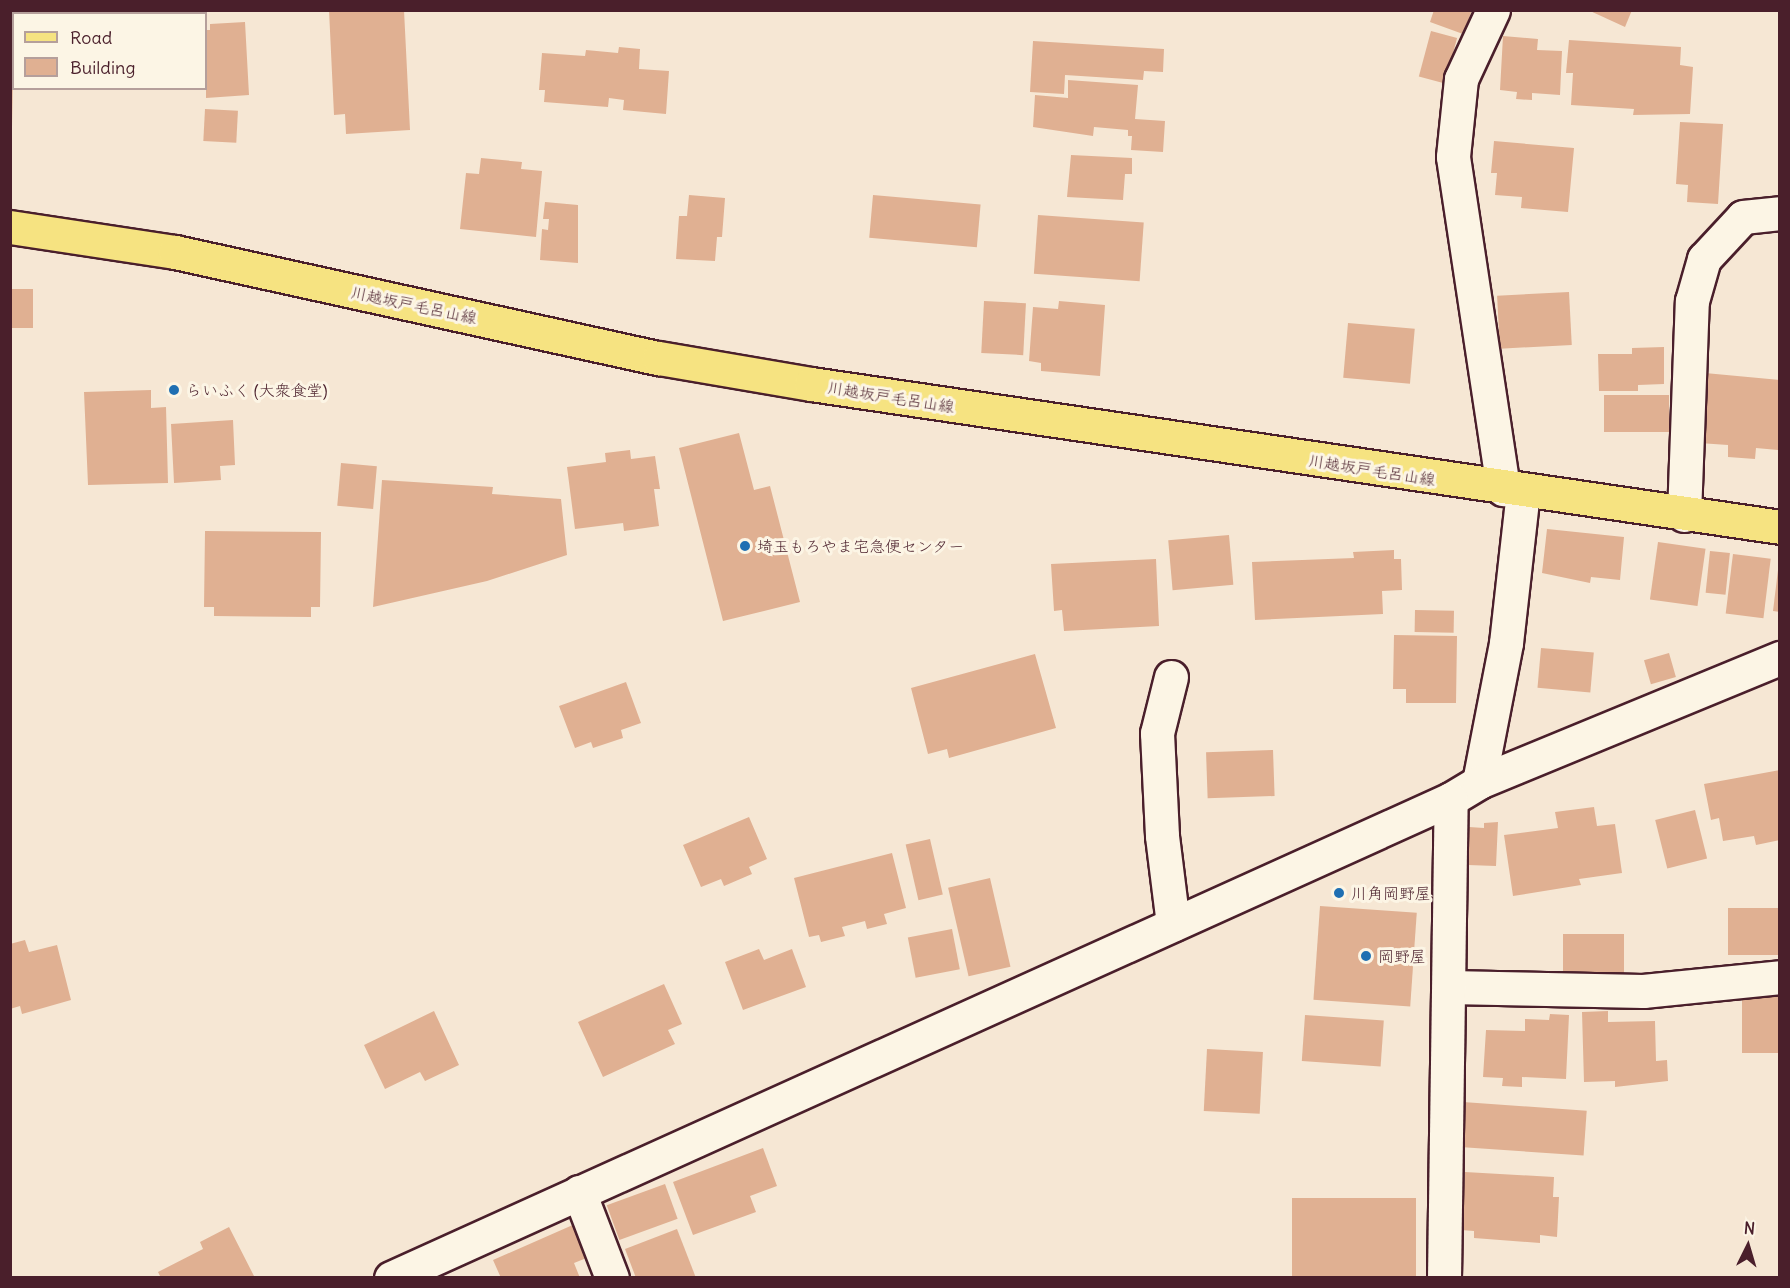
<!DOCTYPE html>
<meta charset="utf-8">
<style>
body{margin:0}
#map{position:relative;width:1790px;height:1288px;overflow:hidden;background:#f6e7d4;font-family:Delius,"Klee One",sans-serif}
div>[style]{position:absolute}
.building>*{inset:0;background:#e0b092;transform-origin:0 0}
.roads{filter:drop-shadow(2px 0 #4a1f2b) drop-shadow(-2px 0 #4a1f2b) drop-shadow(0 2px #4a1f2b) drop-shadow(0 -2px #4a1f2b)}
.minor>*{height:33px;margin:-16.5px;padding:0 16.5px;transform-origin:16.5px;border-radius:16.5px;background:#fcf5e5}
.major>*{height:33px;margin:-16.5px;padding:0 16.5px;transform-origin:16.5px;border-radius:16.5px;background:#f6e381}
.dots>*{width:16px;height:16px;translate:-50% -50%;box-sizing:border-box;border:3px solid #fcf5e5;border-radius:50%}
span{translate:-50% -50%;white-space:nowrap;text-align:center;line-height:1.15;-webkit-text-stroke:6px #fcf5e5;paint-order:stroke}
.street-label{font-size:16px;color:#4a1f2b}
.poi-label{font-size:16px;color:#4a1f2b}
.left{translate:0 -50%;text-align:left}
.frame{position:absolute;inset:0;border:12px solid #4a1f2b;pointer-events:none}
.legend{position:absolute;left:12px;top:12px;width:195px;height:78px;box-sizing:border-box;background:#fcf5e5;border:2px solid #b59f9b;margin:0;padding:8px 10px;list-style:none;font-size:18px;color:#4a1f2b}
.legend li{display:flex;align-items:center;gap:12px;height:30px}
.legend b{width:30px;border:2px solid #b59f9b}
.north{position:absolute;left:1718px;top:1216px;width:60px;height:60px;-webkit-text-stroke:4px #fcf5e5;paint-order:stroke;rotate:5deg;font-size:16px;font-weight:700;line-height:24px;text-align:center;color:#4a1f2b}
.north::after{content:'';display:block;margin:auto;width:21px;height:27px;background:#4a1f2b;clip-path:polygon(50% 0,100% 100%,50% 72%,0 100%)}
</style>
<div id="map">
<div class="building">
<i style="left:81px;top:10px;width:90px;height:4px"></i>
<i style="clip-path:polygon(329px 10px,404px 10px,410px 130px,346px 134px,345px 114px,334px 115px)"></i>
<i style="clip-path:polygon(1434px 10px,1472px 10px,1463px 34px,1430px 22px)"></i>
<i style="clip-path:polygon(1588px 10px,1632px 10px,1625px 27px)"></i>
<i style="clip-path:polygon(245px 22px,249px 95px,206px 98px,206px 30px,210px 30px,210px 24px)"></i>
<i style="left:1431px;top:31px;width:27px;height:47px;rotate:15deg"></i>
<i style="clip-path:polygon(1503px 36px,1538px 39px,1537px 50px,1562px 51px,1560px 95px,1532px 93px,1532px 100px,1516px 99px,1517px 92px,1500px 90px)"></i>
<i style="clip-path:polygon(1569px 40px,1681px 47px,1680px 65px,1693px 67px,1690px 114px,1633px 115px,1634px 109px,1571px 105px,1573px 73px,1566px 73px)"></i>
<i style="clip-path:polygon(1033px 41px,1164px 49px,1163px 72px,1144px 71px,1143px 80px,1065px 75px,1064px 94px,1030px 92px)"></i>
<i style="clip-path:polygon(619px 47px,640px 49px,639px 69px,669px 71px,666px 114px,623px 110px,624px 100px,609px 98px,608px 107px,544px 102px,545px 90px,539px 90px,542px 53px,585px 56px,586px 50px,618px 53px)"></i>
<i style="clip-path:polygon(1068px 80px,1138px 85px,1135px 119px,1165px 121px,1163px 152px,1131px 150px,1132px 136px,1128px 136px,1128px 130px,1094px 127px,1093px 136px,1033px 127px,1035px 95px,1068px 98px)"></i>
<i style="clip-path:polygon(10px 81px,13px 82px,12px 127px,10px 127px)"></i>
<i style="left:205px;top:109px;width:33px;height:32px;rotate:3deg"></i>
<i style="clip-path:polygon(1680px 122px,1723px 124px,1718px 204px,1687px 202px,1688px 185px,1676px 184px)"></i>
<i style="clip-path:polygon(1494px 141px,1574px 148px,1568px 212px,1521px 208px,1522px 197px,1495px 195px,1497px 173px,1491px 173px)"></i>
<i style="clip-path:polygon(1071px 155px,1132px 158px,1132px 174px,1125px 174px,1123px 200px,1067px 197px)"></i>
<i style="clip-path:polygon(481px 158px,522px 162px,521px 169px,542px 171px,536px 237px,460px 229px,466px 173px,479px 174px)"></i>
<i style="clip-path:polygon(689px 195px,725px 198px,722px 237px,717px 237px,715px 261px,676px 259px,679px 216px,687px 216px)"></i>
<i style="left:873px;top:195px;width:108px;height:43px;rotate:5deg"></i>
<i style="clip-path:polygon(545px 202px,578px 205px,578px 263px,540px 260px,542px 229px,548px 230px,549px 219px,543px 219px)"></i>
<i style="left:1038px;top:215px;width:106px;height:59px;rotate:4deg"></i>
<i style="left:10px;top:289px;width:23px;height:39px"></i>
<i style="left:1569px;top:292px;width:53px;height:72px;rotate:87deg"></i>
<i style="left:984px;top:301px;width:42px;height:52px;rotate:3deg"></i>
<i style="clip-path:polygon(1059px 301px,1105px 305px,1100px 376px,1041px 371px,1041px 363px,1029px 361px,1033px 307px,1058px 309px)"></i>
<i style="left:1348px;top:323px;width:67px;height:55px;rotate:5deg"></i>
<i style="clip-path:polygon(1664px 347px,1664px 384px,1638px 385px,1638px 391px,1599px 391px,1598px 354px,1632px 354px,1632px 348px)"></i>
<i style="clip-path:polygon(1705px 373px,1780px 380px,1778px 450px,1756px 448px,1755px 459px,1728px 457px,1728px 445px,1699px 443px)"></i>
<i style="clip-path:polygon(151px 390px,151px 408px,166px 407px,168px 483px,88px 485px,84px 392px)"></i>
<i style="left:1604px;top:395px;width:65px;height:37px"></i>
<i style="clip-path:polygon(233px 420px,235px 465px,220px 466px,221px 480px,174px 483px,171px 424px)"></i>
<i style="clip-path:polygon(739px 433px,754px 490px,770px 486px,800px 602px,723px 621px,679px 448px)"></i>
<i style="clip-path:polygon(630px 450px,631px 459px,655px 456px,660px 489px,654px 489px,659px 526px,624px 531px,623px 523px,575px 529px,567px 467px,606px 462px,605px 453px)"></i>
<i style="left:341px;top:463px;width:36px;height:43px;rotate:5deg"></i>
<i style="clip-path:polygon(382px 480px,493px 487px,492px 494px,561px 499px,567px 555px,487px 581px,373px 607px)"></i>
<i style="clip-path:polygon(1547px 529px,1624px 537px,1620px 580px,1591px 577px,1590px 583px,1542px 573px)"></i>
<i style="clip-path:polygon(205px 531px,321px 532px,320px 607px,311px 607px,311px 617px,214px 616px,214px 607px,204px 607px)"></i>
<i style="left:1229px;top:535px;width:50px;height:61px;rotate:85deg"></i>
<i style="left:1658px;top:542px;width:48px;height:58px;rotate:8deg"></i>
<i style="clip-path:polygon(1394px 550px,1394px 559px,1401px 559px,1402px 590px,1382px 591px,1383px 614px,1255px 620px,1252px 562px,1354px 558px,1353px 552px)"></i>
<i style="left:1710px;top:551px;width:20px;height:42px;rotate:6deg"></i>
<i style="left:1733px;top:554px;width:38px;height:60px;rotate:7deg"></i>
<i style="clip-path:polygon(1156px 559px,1159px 626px,1064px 631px,1062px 610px,1054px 611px,1051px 564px)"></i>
<i style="clip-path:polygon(1778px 570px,1780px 570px,1780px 612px,1773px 611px)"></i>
<i style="left:1415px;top:610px;width:39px;height:22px;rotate:1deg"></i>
<i style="clip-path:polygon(1394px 635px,1457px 636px,1456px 703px,1406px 703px,1406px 689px,1393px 689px)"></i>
<i style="left:1541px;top:648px;width:53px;height:40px;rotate:5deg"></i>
<i style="left:1669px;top:653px;width:25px;height:26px;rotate:74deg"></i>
<i style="clip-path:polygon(1035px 654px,1056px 728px,949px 758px,947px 749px,928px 754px,911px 688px)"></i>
<i style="clip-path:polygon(626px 682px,641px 723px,621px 730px,623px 738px,593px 748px,591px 742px,575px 748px,559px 706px)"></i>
<i style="left:1273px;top:750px;width:46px;height:67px;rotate:88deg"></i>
<i style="clip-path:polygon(1780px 770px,1780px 840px,1756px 845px,1754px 836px,1723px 841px,1719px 818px,1711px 820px,1704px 784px)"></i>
<i style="clip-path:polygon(1594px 807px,1597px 826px,1615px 824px,1622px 873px,1579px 879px,1581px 885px,1513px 896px,1504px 835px,1558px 828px,1555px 812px)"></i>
<i style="left:1695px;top:810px;width:50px;height:41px;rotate:76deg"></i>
<i style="clip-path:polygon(749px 817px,767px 859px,749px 867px,752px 874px,724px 886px,721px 879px,701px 887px,683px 845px)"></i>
<i style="clip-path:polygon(1498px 822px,1496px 866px,1468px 865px,1469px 827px,1484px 828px,1484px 823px)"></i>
<i style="left:930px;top:839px;width:57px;height:25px;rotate:77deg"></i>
<i style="clip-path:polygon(892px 853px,906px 908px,884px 914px,887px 924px,867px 929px,865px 921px,842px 927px,845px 936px,821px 942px,819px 935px,809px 937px,794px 878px)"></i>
<i style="left:990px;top:878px;width:91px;height:43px;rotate:77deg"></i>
<i style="left:1320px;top:906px;width:97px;height:94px;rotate:4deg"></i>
<i style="left:1780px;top:908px;width:47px;height:52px;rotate:90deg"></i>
<i style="left:952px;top:929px;width:41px;height:45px;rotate:79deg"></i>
<i style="left:1624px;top:934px;width:39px;height:61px;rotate:90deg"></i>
<i style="clip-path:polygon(25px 940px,29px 952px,57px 945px,71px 1000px,22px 1014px,20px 1006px,10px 1009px,10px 944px)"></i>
<i style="clip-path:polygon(759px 949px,764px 960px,792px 949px,806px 987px,743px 1010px,725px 962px)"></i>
<i style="clip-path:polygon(664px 984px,682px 1024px,668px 1030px,675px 1044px,603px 1077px,578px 1022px)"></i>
<i style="left:1780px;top:993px;width:60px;height:38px;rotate:90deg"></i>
<i style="clip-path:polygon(434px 1011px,459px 1065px,425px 1081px,420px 1072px,385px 1089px,364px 1045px)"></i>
<i style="clip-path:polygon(1608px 1011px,1608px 1022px,1655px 1021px,1656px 1061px,1667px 1060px,1668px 1081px,1615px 1087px,1615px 1081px,1584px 1082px,1582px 1012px)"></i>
<i style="clip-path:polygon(1550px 1014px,1569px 1015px,1566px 1079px,1522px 1077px,1522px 1087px,1502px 1086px,1503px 1078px,1483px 1077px,1486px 1030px,1525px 1031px,1525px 1019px,1549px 1020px)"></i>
<i style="left:1305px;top:1015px;width:79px;height:46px;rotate:4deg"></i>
<i style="left:1207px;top:1049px;width:56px;height:62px;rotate:3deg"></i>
<i style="left:1463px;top:1102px;width:124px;height:45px;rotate:4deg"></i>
<i style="clip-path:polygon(763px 1148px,777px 1186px,750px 1196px,756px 1212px,693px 1235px,673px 1182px)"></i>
<i style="clip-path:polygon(1465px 1172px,1554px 1177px,1553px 1197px,1559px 1197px,1557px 1237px,1540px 1235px,1540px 1243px,1474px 1238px,1474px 1231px,1461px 1230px)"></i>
<i style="left:665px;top:1184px;width:37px;height:62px;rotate:70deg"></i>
<i style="left:1292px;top:1198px;width:124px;height:80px"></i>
<i style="clip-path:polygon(575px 1224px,589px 1257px,574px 1263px,580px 1278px,501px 1278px,493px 1260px)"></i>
<i style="clip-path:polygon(229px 1227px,254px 1276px,161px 1278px,158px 1272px,203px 1249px,200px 1242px)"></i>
<i style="clip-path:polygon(677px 1229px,696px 1278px,636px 1278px,625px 1249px)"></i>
</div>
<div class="roads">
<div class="minor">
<i style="left:1493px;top:10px;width:76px;rotate:114.9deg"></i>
<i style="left:1461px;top:79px;width:78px;rotate:95.9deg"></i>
<i style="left:1453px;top:157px;width:336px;rotate:81.4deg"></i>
<i style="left:1684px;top:515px;width:214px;rotate:-87.9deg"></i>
<i style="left:1692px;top:301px;width:44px;rotate:-74.1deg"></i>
<i style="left:1704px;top:259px;width:57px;rotate:-47.1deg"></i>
<i style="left:1743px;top:217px;width:37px;rotate:-6deg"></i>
<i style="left:1171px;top:677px;width:58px;rotate:104deg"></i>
<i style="left:1157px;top:733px;width:103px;rotate:87.2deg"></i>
<i style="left:1162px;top:836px;width:89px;rotate:82.9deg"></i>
<i style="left:1479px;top:782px;width:142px;rotate:-79deg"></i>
<i style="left:1506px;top:643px;width:152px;rotate:-83.6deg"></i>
<i style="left:1449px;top:987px;width:194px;rotate:1.2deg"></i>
<i style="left:1643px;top:991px;width:138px;rotate:-5.8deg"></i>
<i style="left:579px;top:1192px;width:92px;rotate:69deg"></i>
<i style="left:391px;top:1278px;width:1163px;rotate:-24.32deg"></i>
<i style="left:1451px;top:799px;width:33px;rotate:-31deg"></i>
<i style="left:1479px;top:782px;width:326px;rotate:-22.4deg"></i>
<i style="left:1444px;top:1278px;width:479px;rotate:-89.2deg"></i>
</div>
<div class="major">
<i style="left:10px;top:227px;width:167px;rotate:8.6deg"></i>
<i style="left:175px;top:252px;width:495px;rotate:12.4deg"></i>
<i style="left:659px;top:358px;width:154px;rotate:9.7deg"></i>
<i style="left:811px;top:384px;width:979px;rotate:8.39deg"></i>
</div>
</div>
<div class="dots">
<i style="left:174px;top:390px;background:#1f6fb2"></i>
<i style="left:745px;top:546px;background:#1f6fb2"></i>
<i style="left:1339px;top:893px;background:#1f6fb2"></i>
<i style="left:1366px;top:956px;background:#1f6fb2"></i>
</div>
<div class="street-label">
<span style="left:414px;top:305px;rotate:12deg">川越坂戸毛呂山線</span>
<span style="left:891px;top:397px;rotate:9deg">川越坂戸毛呂山線</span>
<span style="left:1372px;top:470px;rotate:9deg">川越坂戸毛呂山線</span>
</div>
<div class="poi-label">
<span class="left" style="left:186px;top:390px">らいふく (大衆食堂)</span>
<span class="left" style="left:757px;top:546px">埼玉もろやま宅急便センター</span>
<span class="left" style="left:1351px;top:893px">川角岡野屋</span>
<span class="left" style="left:1378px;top:956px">岡野屋</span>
</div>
<div class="frame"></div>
<ul class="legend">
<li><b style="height:8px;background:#f6e381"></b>Road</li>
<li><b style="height:16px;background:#e0b092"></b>Building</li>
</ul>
<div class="north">N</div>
</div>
